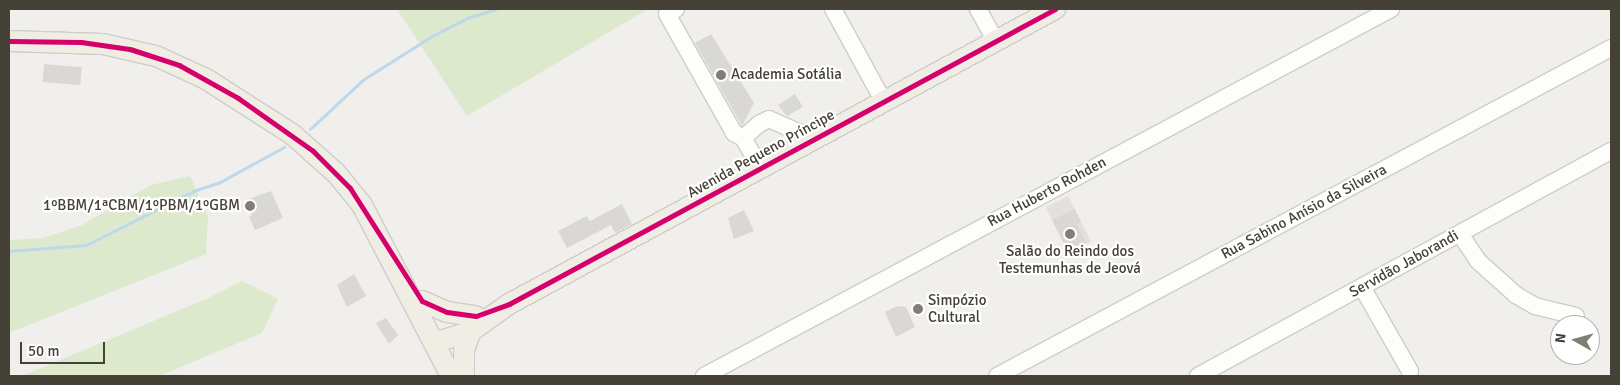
<!DOCTYPE html>
<meta charset="utf-8">
<style>
body{margin:0}
#map{position:relative;width:1620px;height:385px;overflow:hidden;background:#f0efeb;font-family:Signika,sans-serif}
div>[style]{position:absolute}
.residential>*{inset:0;background:#e3e1d9;transform-origin:0 0}
.green>*{inset:0;background:#dde9cd}
.stream>*{height:3px;margin:-1.5px;padding:0 1.5px;transform-origin:1.5px;border-radius:1.5px;background:#bed8eb}
.building>*{inset:0;background:#dad8d4;transform-origin:0 0}
.roads{filter:drop-shadow(1px 0 #cecdc9) drop-shadow(-1px 0 #cecdc9) drop-shadow(0 1px #cecdc9) drop-shadow(0 -1px #cecdc9)}
.minor>*{height:16px;margin:-8px;padding:0 8px;transform-origin:8px;border-radius:8px;background:#fdfdfc}
.major>*{height:20px;margin:-10px;padding:0 10px;transform-origin:10px;border-radius:10px;background:#f0ede5}
.cycleway>*{height:5px;margin:-2.5px;padding:0 2.5px;transform-origin:2.5px;border-radius:2.5px;background:#d6006c}
.dots>*{width:14px;height:14px;translate:-50% -50%;box-sizing:border-box;border:2px solid #fff;border-radius:50%}
span{translate:-50% -50%;white-space:nowrap;text-align:center;line-height:1.15;-webkit-text-stroke:4.5px #fff;paint-order:stroke}
.poi-label{font-size:15px;color:#464137}
.left{translate:0 -50%;text-align:left}
.right{translate:-100% -50%;text-align:right}
.street-label{font-size:15px;color:#464137}
.frame{position:absolute;inset:0;border:10px solid #464137;pointer-events:none}
.north{position:absolute;left:1550px;top:315px;width:50px;height:50px;box-sizing:border-box;background:#fff;border:1px solid #b5b3af;border-radius:50%;rotate:277deg;font-size:14px;font-weight:700;line-height:20px;text-align:center;color:#464137}
.north::after{content:'';display:block;margin:auto;width:18px;height:22px;background:#827e76;clip-path:polygon(50% 0,100% 100%,50% 72%,0 100%)}
.scale{position:absolute;left:20px;top:342px;width:85px;height:22px;box-sizing:border-box;border:2px solid #464137;border-top:0;padding-left:6px;font-size:15px;line-height:18px;white-space:nowrap;color:#464137;-webkit-text-stroke:4px #fff;paint-order:stroke}
</style>
<div id="map">
<div class="residential">
<i style="left:1068px;top:196px;width:51px;height:25px;rotate:63deg"></i>
</div>
<div class="green">
<i style="clip-path:polygon(397px 9px,648px 9px,467px 116px)"></i>
<i style="clip-path:polygon(190px 176px,208px 215px,206px 254px,9px 333px,9px 240px,43px 238px,82px 225px,151px 185px)"></i>
<i style="clip-path:polygon(242px 281px,278px 299px,262px 333px,159px 376px,22px 376px,206px 299px)"></i>
</div>
<div class="stream">
<i style="left:310px;top:129px;width:74px;rotate:-42.8deg"></i>
<i style="left:364px;top:79px;width:80px;rotate:-32.3deg"></i>
<i style="left:432px;top:36px;width:39px;rotate:-27deg"></i>
<i style="left:467px;top:18px;width:31px;rotate:-17deg"></i>
<i style="left:9px;top:251px;width:77px;rotate:-4.5deg"></i>
<i style="left:86px;top:245px;width:123px;rotate:-26.6deg"></i>
<i style="left:196px;top:190px;width:25px;rotate:-18deg"></i>
<i style="left:220px;top:182px;width:73px;rotate:-28.7deg"></i>
</div>
<div class="building">
<i style="clip-path:polygon(711px 34px,754px 103px,742px 126px,695px 43px)"></i>
<i style="left:44px;top:64px;width:38px;height:18px;rotate:5deg"></i>
<i style="clip-path:polygon(795px 94px,803px 107px,787px 116px,778px 105px)"></i>
<i style="clip-path:polygon(271px 191px,283px 218px,255px 230px,249px 217px,252px 215px,246px 200px)"></i>
<i style="clip-path:polygon(622px 204px,632px 224px,615px 233px,611px 225px,567px 248px,558px 231px,587px 216px,590px 221px)"></i>
<i style="clip-path:polygon(1075px 209px,1081px 222px,1077px 224px,1086px 243px,1068px 252px,1052px 220px)"></i>
<i style="clip-path:polygon(744px 210px,754px 231px,734px 239px,728px 218px)"></i>
<i style="clip-path:polygon(354px 274px,366px 296px,347px 307px,337px 285px)"></i>
<i style="clip-path:polygon(897px 306px,906px 307px,915px 327px,896px 337px,885px 312px)"></i>
<i style="clip-path:polygon(386px 318px,398px 335px,389px 344px,376px 323px)"></i>
</div>
<div class="roads">
<div class="minor">
<i style="left:676px;top:9px;width:10px;rotate:151deg"></i>
<i style="left:667px;top:14px;width:137px;rotate:60.6deg"></i>
<i style="left:734px;top:133px;width:10px;rotate:29deg"></i>
<i style="left:833px;top:9px;width:106px;rotate:61.3deg"></i>
<i style="left:978px;top:9px;width:37px;rotate:61deg"></i>
<i style="left:761px;top:169px;width:36px;rotate:-120deg"></i>
<i style="left:743px;top:138px;width:21px;rotate:-41deg"></i>
<i style="left:759px;top:124px;width:11px;rotate:-27deg"></i>
<i style="left:769px;top:119px;width:32px;rotate:24deg"></i>
<i style="left:798px;top:132px;width:14px;rotate:45deg"></i>
<i style="left:1460px;top:234px;width:32px;rotate:56deg"></i>
<i style="left:1478px;top:261px;width:51px;rotate:41.8deg"></i>
<i style="left:1516px;top:295px;width:22px;rotate:30deg"></i>
<i style="left:1535px;top:306px;width:42px;rotate:13.7deg"></i>
<i style="left:1362px;top:287px;width:97px;rotate:60.3deg"></i>
<i style="left:704px;top:376px;width:779px;rotate:-28.11deg"></i>
<i style="left:997px;top:376px;width:696px;rotate:-28.11deg"></i>
<i style="left:1198px;top:376px;width:470px;rotate:-28.6deg"></i>
</div>
<div class="major">
<i style="left:9px;top:41px;width:94px;rotate:1.8deg"></i>
<i style="left:103px;top:44px;width:54px;rotate:12.8deg"></i>
<i style="left:156px;top:56px;width:55px;rotate:24.7deg"></i>
<i style="left:206px;top:79px;width:102px;rotate:32.6deg"></i>
<i style="left:292px;top:134px;width:59px;rotate:41.6deg"></i>
<i style="left:336px;top:173px;width:41px;rotate:50.9deg"></i>
<i style="left:362px;top:205px;width:193px;rotate:62.5deg"></i>
<i style="left:422px;top:301px;width:27px;rotate:24deg"></i>
<i style="left:447px;top:312px;width:29px;rotate:8deg"></i>
<i style="left:443px;top:340px;width:28px;rotate:-17deg"></i>
<i style="left:470px;top:332px;width:48px;rotate:-35.7deg"></i>
<i style="left:509px;top:304px;width:621px;rotate:-28.38deg"></i>
<i style="left:464px;top:376px;width:25px;rotate:-90deg"></i>
<i style="left:464px;top:351px;width:20px;rotate:-72deg"></i>
</div>
</div>
<div class="cycleway">
<i style="left:9px;top:41px;width:72px;rotate:0.8deg"></i>
<i style="left:81px;top:42px;width:49px;rotate:8.1deg"></i>
<i style="left:130px;top:49px;width:52px;rotate:18.1deg"></i>
<i style="left:179px;top:65px;width:68px;rotate:29.2deg"></i>
<i style="left:238px;top:98px;width:92px;rotate:35.2deg"></i>
<i style="left:313px;top:151px;width:52px;rotate:45deg"></i>
<i style="left:350px;top:188px;width:134px;rotate:57.5deg"></i>
<i style="left:422px;top:301px;width:27px;rotate:24deg"></i>
<i style="left:447px;top:312px;width:29px;rotate:8deg"></i>
<i style="left:476px;top:316px;width:35px;rotate:-20deg"></i>
<i style="left:509px;top:304px;width:621px;rotate:-28.38deg"></i>
</div>
<div class="dots">
<i style="left:721px;top:75px;background:#827e76"></i>
<i style="left:250px;top:206px;background:#827e76"></i>
<i style="left:1070px;top:234px;background:#827e76"></i>
<i style="left:918px;top:309px;background:#827e76"></i>
</div>
<div class="poi-label">
<span class="left" style="left:731px;top:75px">Academia Sotália</span>
<span class="right" style="left:240px;top:206px">1ºBBM/1ªCBM/1ºPBM/1ºGBM</span>
<span style="left:1070px;top:260px">Salão do Reindo dos<br>Testemunhas de Jeová</span>
<span class="left" style="left:928px;top:309px">Simpózio<br>Cultural</span>
</div>
<div class="street-label">
<span style="left:761px;top:154px;rotate:-29deg">Avenida Pequeno Príncipe</span>
<span style="left:1047px;top:192px;rotate:-28deg">Rua Huberto Rohden</span>
<span style="left:1304px;top:212px;rotate:-28deg">Rua Sabino Anísio da Silveira</span>
<span style="left:1404px;top:264px;rotate:-29deg">Servidão Jaborandi</span>
</div>
<div class="frame"></div>
<div class="north">N</div>
<div class="scale">50 m</div>
</div>
